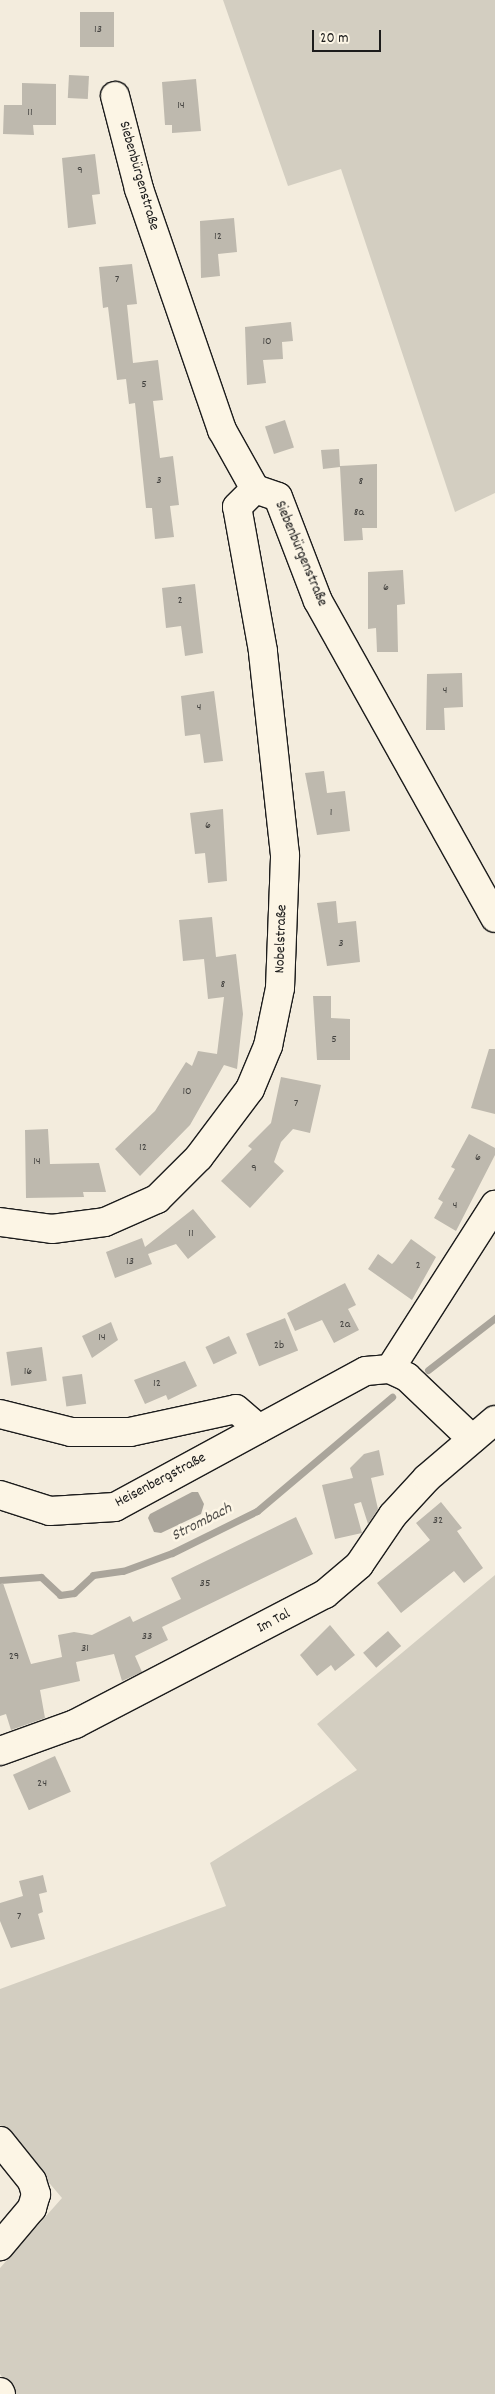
<!DOCTYPE html>
<meta charset="utf-8">
<style>
body{margin:0}
#map{position:relative;width:495px;height:2394px;overflow:hidden;background:#f3ecdd;font-family:Dekko,sans-serif}
div>[style]{position:absolute}
.green>*{inset:0;background:#d3cec1}
.water>*{inset:0;background:#aaa59b}
.stream>*{height:7px;margin:-3.5px;padding:0 3.5px;transform-origin:3.5px;border-radius:3.5px;background:#aaa59b}
.building>*{inset:0;background:#beb9ae;transform-origin:0 0}
.roads{filter:drop-shadow(1px 0 #1c1c1c) drop-shadow(-1px 0 #1c1c1c) drop-shadow(0 1px #1c1c1c) drop-shadow(0 -1px #1c1c1c)}
.minor>*{height:28px;margin:-14px;padding:0 14px;transform-origin:14px;border-radius:14px;background:#fcf5e5}
.major>*{height:28px;margin:-14px;padding:0 14px;transform-origin:14px;border-radius:14px;background:#fcf5e5}
span{translate:-50% -50%;white-space:nowrap;text-align:center;line-height:1.15;-webkit-text-stroke:5px #fcf5e5;paint-order:stroke}
.number-label{font-size:12px;color:#444340}
.number-label span{-webkit-text-stroke-width:0}
.street-label{font-size:15px;color:#1c1c1c}
.water-label{font-size:16px;color:#55534f;font-style:italic}
.scale{position:absolute;left:312px;top:30px;width:69px;height:22px;box-sizing:border-box;border:2px solid #1c1c1c;border-top:0;padding-left:6px;font-size:15px;line-height:18px;white-space:nowrap;color:#1c1c1c;-webkit-text-stroke:4px #fcf5e5;paint-order:stroke}
</style>
<div id="map">
<div class="green">
<i style="clip-path:polygon(223px 0,495px 0,495px 493px,455px 512px,341px 169px,288px 186px)"></i>
<i style="clip-path:polygon(495px 1575px,495px 2394px,13px 2394px,0 2374px,0 2268px,62px 2198px,0 2125px,0 1989px,226px 1906px,210px 1863px,357px 1770px,317px 1724px)"></i>
</div>
<div class="water">
<i style="clip-path:polygon(192px 1492px,198px 1492px,204px 1504px,201px 1514px,161px 1533px,154px 1532px,148px 1518px,150px 1514px)"></i>
</div>
<div class="stream">
<i style="left:428px;top:1370px;width:85px;rotate:-37.8deg"></i>
<i style="left:0;top:1580px;width:41px;rotate:-4.2deg"></i>
<i style="left:41px;top:1577px;width:26px;rotate:43deg"></i>
<i style="left:60px;top:1595px;width:14px;rotate:-8deg"></i>
<i style="left:74px;top:1593px;width:26px;rotate:-43deg"></i>
<i style="left:93px;top:1575px;width:30px;rotate:-8deg"></i>
<i style="left:123px;top:1571px;width:52px;rotate:-20.2deg"></i>
<i style="left:172px;top:1553px;width:95px;rotate:-26.3deg"></i>
<i style="left:257px;top:1511px;width:177px;rotate:-40.2deg"></i>
</div>
<div class="building">
<i style="left:80px;top:12px;width:34px;height:35px"></i>
<i style="left:69px;top:75px;width:20px;height:23px;rotate:3deg"></i>
<i style="clip-path:polygon(196px 79px,201px 131px,172px 133px,172px 125px,165px 125px,162px 82px)"></i>
<i style="clip-path:polygon(22px 83px,56px 84px,56px 125px,33px 125px,34px 135px,3px 134px,4px 105px,22px 105px)"></i>
<i style="clip-path:polygon(95px 154px,100px 194px,92px 195px,96px 224px,68px 228px,62px 158px)"></i>
<i style="clip-path:polygon(234px 218px,237px 252px,218px 254px,220px 276px,201px 278px,200px 221px)"></i>
<i style="clip-path:polygon(132px 264px,137px 304px,127px 305px,133px 363px,158px 360px,163px 400px,153px 401px,160px 458px,173px 456px,179px 505px,170px 506px,174px 537px,155px 539px,152px 508px,146px 508px,135px 403px,129px 404px,126px 379px,117px 380px,108px 307px,103px 308px,99px 267px)"></i>
<i style="clip-path:polygon(291px 322px,293px 341px,282px 342px,283px 359px,263px 360px,266px 383px,247px 385px,245px 327px)"></i>
<i style="left:285px;top:420px;width:29px;height:21px;rotate:72deg"></i>
<i style="clip-path:polygon(339px 449px,340px 466px,377px 464px,377px 528px,362px 528px,363px 540px,344px 541px,340px 467px,323px 469px,321px 450px)"></i>
<i style="clip-path:polygon(403px 570px,405px 604px,397px 605px,398px 652px,377px 652px,376px 628px,368px 629px,368px 572px)"></i>
<i style="clip-path:polygon(195px 584px,203px 653px,185px 656px,181px 626px,166px 628px,162px 588px)"></i>
<i style="clip-path:polygon(462px 673px,463px 707px,444px 708px,445px 730px,426px 730px,427px 674px)"></i>
<i style="clip-path:polygon(214px 691px,223px 761px,204px 763px,200px 734px,185px 736px,181px 696px)"></i>
<i style="clip-path:polygon(324px 771px,327px 793px,345px 791px,350px 831px,317px 835px,305px 773px)"></i>
<i style="clip-path:polygon(223px 809px,227px 881px,208px 883px,205px 853px,195px 854px,190px 813px)"></i>
<i style="clip-path:polygon(336px 901px,338px 923px,356px 921px,360px 962px,327px 966px,317px 903px)"></i>
<i style="clip-path:polygon(212px 917px,216px 957px,236px 954px,243px 1014px,237px 1069px,224px 1065px,190px 1125px,140px 1176px,115px 1149px,155px 1111px,186px 1062px,192px 1066px,198px 1051px,217px 1054px,224px 997px,208px 999px,204px 959px,183px 961px,179px 920px)"></i>
<i style="clip-path:polygon(313px 996px,331px 996px,331px 1018px,350px 1019px,350px 1060px,317px 1060px)"></i>
<i style="clip-path:polygon(489px 1049px,495px 1049px,495px 1114px,471px 1108px)"></i>
<i style="clip-path:polygon(281px 1077px,321px 1085px,310px 1133px,293px 1129px,281px 1142px,274px 1162px,284px 1171px,250px 1208px,221px 1181px,252px 1149px,248px 1146px,271px 1123px)"></i>
<i style="clip-path:polygon(48px 1129px,50px 1164px,99px 1163px,106px 1192px,83px 1192px,84px 1197px,26px 1198px,25px 1130px)"></i>
<i style="clip-path:polygon(469px 1134px,495px 1148px,495px 1155px,456px 1231px,434px 1218px,443px 1202px,438px 1199px,455px 1169px,451px 1167px)"></i>
<i style="clip-path:polygon(193px 1209px,216px 1237px,188px 1259px,176px 1244px,148px 1254px,152px 1264px,115px 1278px,106px 1252px,142px 1238px,145px 1247px)"></i>
<i style="clip-path:polygon(411px 1239px,436px 1257px,412px 1300px,368px 1269px,378px 1254px,392px 1264px,395px 1261px)"></i>
<i style="clip-path:polygon(345px 1283px,356px 1305px,348px 1309px,359px 1330px,334px 1343px,322px 1320px,295px 1331px,287px 1313px)"></i>
<i style="left:285px;top:1318px;width:35px;height:42px;rotate:68deg"></i>
<i style="clip-path:polygon(111px 1322px,118px 1340px,92px 1358px,82px 1336px)"></i>
<i style="left:229px;top:1336px;width:19px;height:26px;rotate:65deg"></i>
<i style="left:42px;top:1347px;width:34px;height:36px;rotate:82deg"></i>
<i style="clip-path:polygon(185px 1361px,197px 1386px,168px 1400px,166px 1395px,145px 1404px,134px 1380px)"></i>
<i style="left:82px;top:1374px;width:30px;height:20px;rotate:82deg"></i>
<i style="clip-path:polygon(379px 1450px,384px 1475px,371px 1478px,378px 1509px,368px 1524px,361px 1502px,354px 1504px,362px 1533px,335px 1539px,322px 1485px,353px 1478px,350px 1468px,364px 1454px)"></i>
<i style="clip-path:polygon(441px 1502px,462px 1528px,457px 1531px,483px 1568px,464px 1583px,454px 1571px,401px 1613px,377px 1583px,430px 1540px,416px 1523px)"></i>
<i style="clip-path:polygon(296px 1517px,313px 1554px,162px 1627px,168px 1640px,135px 1656px,142px 1672px,122px 1681px,114px 1654px,76px 1662px,80px 1681px,40px 1690px,45px 1718px,11px 1730px,6px 1714px,0 1716px,0 1584px,3px 1583px,31px 1664px,62px 1657px,58px 1635px,74px 1632px,92px 1635px,130px 1616px,133px 1622px,181px 1599px,171px 1578px)"></i>
<i style="clip-path:polygon(330px 1625px,355px 1655px,335px 1671px,331px 1665px,317px 1676px,300px 1655px)"></i>
<i style="left:388px;top:1631px;width:20px;height:33px;rotate:49deg"></i>
<i style="left:55px;top:1756px;width:39px;height:46px;rotate:66deg"></i>
<i style="clip-path:polygon(43px 1875px,47px 1892px,39px 1894px,43px 1912px,38px 1914px,45px 1939px,11px 1948px,0 1921px,0 1903px,23px 1896px,19px 1881px)"></i>
</div>
<div class="roads">
<div class="minor">
<i style="left:115px;top:96px;width:96px;rotate:75.5deg"></i>
<i style="left:139px;top:189px;width:255px;rotate:71deg"></i>
<i style="left:222px;top:430px;width:68px;rotate:60.8deg"></i>
<i style="left:255px;top:489px;width:24px;rotate:19deg"></i>
<i style="left:278px;top:497px;width:111px;rotate:69deg"></i>
<i style="left:318px;top:601px;width:363px;rotate:60.8deg"></i>
<i style="left:0;top:1222px;width:52px;rotate:7.7deg"></i>
<i style="left:52px;top:1229px;width:53px;rotate:-7.5deg"></i>
<i style="left:105px;top:1222px;width:57px;rotate:-23.9deg"></i>
<i style="left:157px;top:1199px;width:59px;rotate:-45deg"></i>
<i style="left:199px;top:1157px;width:85px;rotate:-53.1deg"></i>
<i style="left:250px;top:1089px;width:47px;rotate:-67.3deg"></i>
<i style="left:268px;top:1046px;width:59px;rotate:-78.3deg"></i>
<i style="left:280px;top:988px;width:133px;rotate:-87.8deg"></i>
<i style="left:285px;top:855px;width:205px;rotate:-96.2deg"></i>
<i style="left:263px;top:651px;width:146px;rotate:-100.2deg"></i>
<i style="left:237px;top:507px;width:25px;rotate:-45deg"></i>
<i style="left:0;top:1414px;width:73px;rotate:14.2deg"></i>
<i style="left:71px;top:1432px;width:59px"></i>
<i style="left:130px;top:1432px;width:108px;rotate:-12.2deg"></i>
<i style="left:236px;top:1409px;width:30px;rotate:41deg"></i>
<i style="left:472px;top:1439px;width:90px;rotate:-136.4deg"></i>
<i style="left:407px;top:1377px;width:19px;rotate:-155deg"></i>
<i style="left:390px;top:1369px;width:195px;rotate:-57.4deg"></i>
<i style="left:0;top:1495px;width:52px;rotate:17.7deg"></i>
<i style="left:50px;top:1511px;width:65px;rotate:-3.5deg"></i>
<i style="left:115px;top:1507px;width:285px;rotate:-28.5deg"></i>
<i style="left:366px;top:1371px;width:24px;rotate:-5deg"></i>
<i style="left:0;top:2141px;width:51px;rotate:51.3deg"></i>
<i style="left:32px;top:2181px;width:14px;rotate:73deg"></i>
<i style="left:36px;top:2194px;width:15px;rotate:106deg"></i>
<i style="left:32px;top:2208px;width:50px;rotate:130.1deg"></i>
<i style="left:0;top:2392px;width:2px;rotate:63deg"></i>
</div>
<div class="major">
<i style="left:0;top:1751px;width:80px;rotate:-19.8deg"></i>
<i style="left:75px;top:1724px;width:282px;rotate:-27.5deg"></i>
<i style="left:325px;top:1594px;width:45px;rotate:-40.5deg"></i>
<i style="left:359px;top:1565px;width:60px;rotate:-55.8deg"></i>
<i style="left:393px;top:1515px;width:50px;rotate:-47.4deg"></i>
<i style="left:427px;top:1478px;width:89px;rotate:-40.5deg"></i>
</div>
</div>
<div class="number-label">
<span style="left:98px;top:30px">13</span>
<span style="left:181px;top:106px">14</span>
<span style="left:30px;top:113px">11</span>
<span style="left:80px;top:171px">9</span>
<span style="left:218px;top:237px">12</span>
<span style="left:117px;top:280px">7</span>
<span style="left:267px;top:342px">10</span>
<span style="left:144px;top:385px">5</span>
<span style="left:159px;top:481px">3</span>
<span style="left:361px;top:482px">8</span>
<span style="left:359px;top:513px">8a</span>
<span style="left:386px;top:588px">6</span>
<span style="left:180px;top:601px">2</span>
<span style="left:445px;top:691px">4</span>
<span style="left:199px;top:708px">4</span>
<span style="left:331px;top:813px">1</span>
<span style="left:208px;top:826px">6</span>
<span style="left:341px;top:944px">3</span>
<span style="left:223px;top:985px">8</span>
<span style="left:334px;top:1040px">5</span>
<span style="left:187px;top:1092px">10</span>
<span style="left:296px;top:1104px">7</span>
<span style="left:143px;top:1148px">12</span>
<span style="left:478px;top:1158px">6</span>
<span style="left:37px;top:1162px">14</span>
<span style="left:254px;top:1169px">9</span>
<span style="left:455px;top:1206px">4</span>
<span style="left:191px;top:1234px">11</span>
<span style="left:130px;top:1262px">13</span>
<span style="left:418px;top:1266px">2</span>
<span style="left:345px;top:1325px">2a</span>
<span style="left:102px;top:1338px">14</span>
<span style="left:279px;top:1346px">2b</span>
<span style="left:28px;top:1372px">16</span>
<span style="left:157px;top:1384px">12</span>
<span style="left:438px;top:1521px">32</span>
<span style="left:205px;top:1584px">35</span>
<span style="left:147px;top:1637px">33</span>
<span style="left:85px;top:1649px">31</span>
<span style="left:14px;top:1657px">29</span>
<span style="left:42px;top:1784px">24</span>
<span style="left:19px;top:1917px">7</span>
</div>
<div class="street-label">
<span style="left:138px;top:176px;rotate:74deg">Siebenbürgenstraße</span>
<span style="left:300px;top:554px;rotate:67deg">Siebenbürgenstraße</span>
<span style="left:282px;top:939px;rotate:-88deg">Nobelstraße</span>
<span style="left:161px;top:1481px;rotate:-28deg">Heisenbergstraße</span>
<span style="left:274px;top:1622px;rotate:-28deg">Im Tal</span>
</div>
<div class="water-label">
<span style="left:202px;top:1523px;rotate:-27deg">Strombach</span>
</div>
<div class="scale">20 m</div>
</div>
